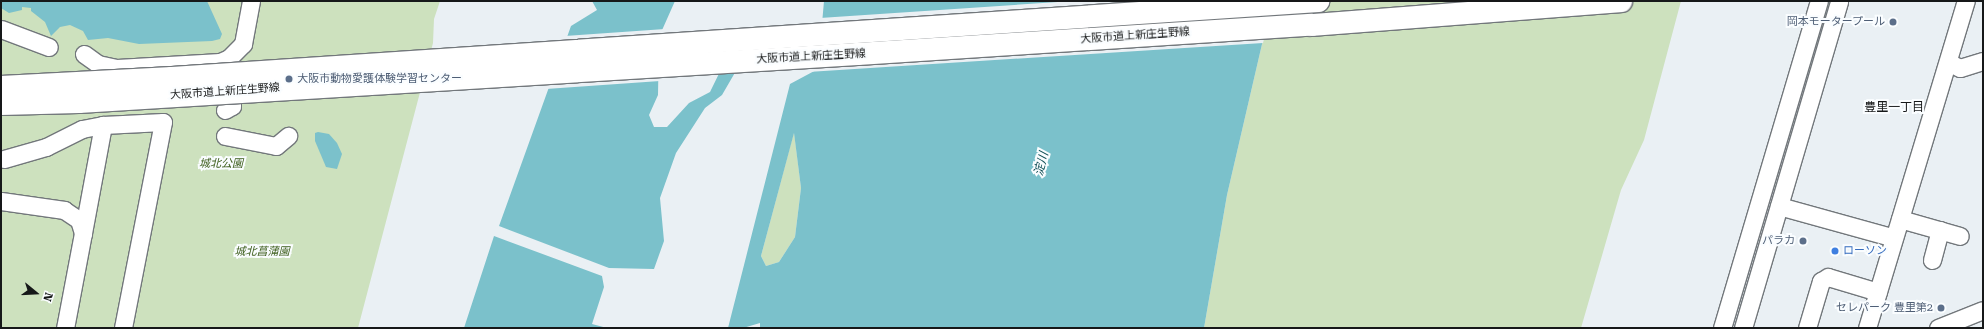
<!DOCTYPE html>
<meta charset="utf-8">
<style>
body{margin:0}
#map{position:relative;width:1984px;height:329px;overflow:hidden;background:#eaf0f4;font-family:"Roboto Serif","Noto Sans JP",serif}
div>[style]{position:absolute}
.green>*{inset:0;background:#cde1be}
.water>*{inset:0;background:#7bc1cb}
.pier>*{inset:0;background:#eaf0f4}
.roads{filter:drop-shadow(1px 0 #72777b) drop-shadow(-1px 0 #72777b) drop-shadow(0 1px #72777b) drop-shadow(0 -1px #72777b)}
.minor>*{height:17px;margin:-8.5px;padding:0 8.5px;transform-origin:8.5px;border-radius:8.5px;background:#fff}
.bridges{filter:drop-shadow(1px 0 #72777b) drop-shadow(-1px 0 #72777b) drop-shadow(0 1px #72777b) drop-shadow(0 -1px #72777b)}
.major-bridge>*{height:22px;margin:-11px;padding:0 11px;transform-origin:11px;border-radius:11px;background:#fff}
.dots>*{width:11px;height:11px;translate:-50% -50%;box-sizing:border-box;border:2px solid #fafdff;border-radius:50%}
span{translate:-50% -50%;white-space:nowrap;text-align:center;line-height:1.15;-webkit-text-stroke:4px #fafdff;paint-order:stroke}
.service-label{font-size:11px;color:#4e5e75}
.right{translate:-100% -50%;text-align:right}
.left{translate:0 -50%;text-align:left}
.street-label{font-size:11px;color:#161819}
.park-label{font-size:11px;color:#3d5e1c;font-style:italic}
.shop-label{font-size:11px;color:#366cbe}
.neighbourhood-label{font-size:12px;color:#161819}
.water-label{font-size:12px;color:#114f56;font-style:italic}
.frame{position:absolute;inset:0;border:2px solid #161819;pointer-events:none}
.north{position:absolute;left:16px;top:273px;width:40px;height:40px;-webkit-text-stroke:3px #fafdff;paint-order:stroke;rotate:108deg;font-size:11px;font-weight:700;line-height:16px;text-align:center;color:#161819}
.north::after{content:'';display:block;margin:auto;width:14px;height:18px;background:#161819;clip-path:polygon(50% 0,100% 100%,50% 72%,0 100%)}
</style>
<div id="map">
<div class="green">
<i style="clip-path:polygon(1px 1px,440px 1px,434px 19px,433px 43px,358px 328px,1px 328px)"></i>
<i style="clip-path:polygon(1272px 1px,1681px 1px,1644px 140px,1621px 190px,1581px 328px,1204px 328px,1227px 195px)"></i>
<i style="clip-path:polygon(794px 132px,801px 188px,795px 237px,779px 262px,766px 266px,761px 256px)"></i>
</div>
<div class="water">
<i style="clip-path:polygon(1px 1px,207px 1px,222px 34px,220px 39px,212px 41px,139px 44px,108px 38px,88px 40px,83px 31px,70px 25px,60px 27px,51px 36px,45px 22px,31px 11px,31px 8px,22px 7px,22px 10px,9px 13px,1px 8px)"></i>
<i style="clip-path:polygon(592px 1px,675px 1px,659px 37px,658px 95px,649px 115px,654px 127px,667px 127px,689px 103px,710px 92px,733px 45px,751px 45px,722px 95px,705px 108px,676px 153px,660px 198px,664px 241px,654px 269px,609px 268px,499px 226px,571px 26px,597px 10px)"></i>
<i style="clip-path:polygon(evenodd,824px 1px,1272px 1px,1227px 195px,1204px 328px,760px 328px,760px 323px,743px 328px,728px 328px,790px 84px,818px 69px,824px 1px,794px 133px,801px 188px,795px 237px,779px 262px,766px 266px,761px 256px,794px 133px)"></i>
<i style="clip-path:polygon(318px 132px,329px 134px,337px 143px,342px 154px,337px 169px,326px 167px,315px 141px,315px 133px)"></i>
<i style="clip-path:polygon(494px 236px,602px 276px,604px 287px,592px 324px,607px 328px,464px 328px)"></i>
</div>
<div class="pier">
<i style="clip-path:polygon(1073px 1px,1274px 1px,1263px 43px,808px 72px,816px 68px,820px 18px)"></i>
<i style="clip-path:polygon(665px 29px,661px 38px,660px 81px,546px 89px,565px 36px)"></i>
</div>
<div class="roads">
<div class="minor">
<i style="left:1px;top:29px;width:51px;rotate:20.6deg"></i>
<i style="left:84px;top:54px;width:17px;rotate:36deg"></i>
<i style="left:98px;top:64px;width:19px;rotate:12deg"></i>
<i style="left:117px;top:68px;width:103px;rotate:-3.3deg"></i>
<i style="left:220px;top:62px;width:10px;rotate:-24deg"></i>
<i style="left:229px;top:58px;width:20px;rotate:-45deg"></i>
<i style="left:243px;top:44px;width:44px;rotate:-79.5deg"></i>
<i style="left:1948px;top:62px;width:13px;rotate:27deg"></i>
<i style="left:1960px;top:68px;width:24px;rotate:-17deg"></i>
<i style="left:225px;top:110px;width:8px;rotate:-30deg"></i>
<i style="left:232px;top:106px;width:26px;rotate:-92deg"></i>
<i style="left:225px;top:136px;width:52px;rotate:11.1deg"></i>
<i style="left:276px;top:146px;width:16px;rotate:-40deg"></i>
<i style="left:4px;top:159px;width:44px;rotate:-15.9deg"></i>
<i style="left:46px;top:147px;width:40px;rotate:-26.6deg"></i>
<i style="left:82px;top:129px;width:21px;rotate:-11deg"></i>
<i style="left:103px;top:125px;width:60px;rotate:-2.9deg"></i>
<i style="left:163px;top:122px;width:210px;rotate:101deg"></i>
<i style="left:1px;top:201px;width:64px;rotate:8.1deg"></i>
<i style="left:64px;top:210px;width:18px;rotate:34deg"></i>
<i style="left:79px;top:220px;width:14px;rotate:73deg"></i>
<i style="left:83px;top:233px;width:97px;rotate:100.7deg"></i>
<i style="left:1779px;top:206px;width:119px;rotate:15.5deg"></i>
<i style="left:1900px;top:219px;width:62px;rotate:15.8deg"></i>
<i style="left:83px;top:233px;width:110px;rotate:-79.5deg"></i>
<i style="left:1932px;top:260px;width:31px;rotate:-75deg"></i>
<i style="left:1722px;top:328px;width:341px;rotate:-73.5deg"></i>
<i style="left:1743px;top:328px;width:341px;rotate:-73.6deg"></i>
<i style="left:1807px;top:328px;width:49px;rotate:-73.4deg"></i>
<i style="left:1821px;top:281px;width:8px;rotate:-30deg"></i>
<i style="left:1828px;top:277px;width:52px;rotate:16.7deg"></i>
<i style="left:1867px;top:328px;width:342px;rotate:-73.2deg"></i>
<i style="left:1938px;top:328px;width:48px;rotate:-21.8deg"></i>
</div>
</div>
<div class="bridges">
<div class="major-bridge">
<i style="left:1px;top:87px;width:171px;rotate:-3deg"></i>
<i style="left:172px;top:78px;width:1149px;rotate:-3.84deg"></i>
<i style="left:1px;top:104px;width:78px;rotate:-1.5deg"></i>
<i style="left:79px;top:102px;width:780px;rotate:-3.53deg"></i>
<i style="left:858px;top:54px;width:455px;rotate:-3.7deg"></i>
<i style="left:1312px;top:25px;width:310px;rotate:-4.4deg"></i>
</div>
</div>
<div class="dots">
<i style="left:1893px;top:22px;background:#5c6f8a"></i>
<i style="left:289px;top:79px;background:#5c6f8a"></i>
<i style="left:1803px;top:241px;background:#5c6f8a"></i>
<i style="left:1835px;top:251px;background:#3f7fe0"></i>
<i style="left:1941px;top:308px;background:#5c6f8a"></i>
</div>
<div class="service-label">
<span class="right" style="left:1885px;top:22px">岡本モータープール</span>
<span class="left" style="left:297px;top:79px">大阪市動物愛護体験学習センター</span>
<span class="right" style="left:1795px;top:241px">パラカ</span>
<span class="right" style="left:1933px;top:308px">セレパーク 豊里第2</span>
</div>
<div class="street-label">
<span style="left:1135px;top:36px;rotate:-4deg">大阪市道上新庄生野線</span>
<span style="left:811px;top:57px;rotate:-3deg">大阪市道上新庄生野線</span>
<span style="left:225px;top:92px;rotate:-4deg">大阪市道上新庄生野線</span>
</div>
<div class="park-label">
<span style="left:221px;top:164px">城北公園</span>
<span style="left:262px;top:252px">城北菖蒲園</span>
</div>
<div class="shop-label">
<span class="left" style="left:1843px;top:251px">ローソン</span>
</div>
<div class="neighbourhood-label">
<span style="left:1894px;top:108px">豊里一丁目</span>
</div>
<div class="water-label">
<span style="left:1042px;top:164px;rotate:-76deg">淀川</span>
</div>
<div class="frame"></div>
<div class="north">N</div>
</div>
